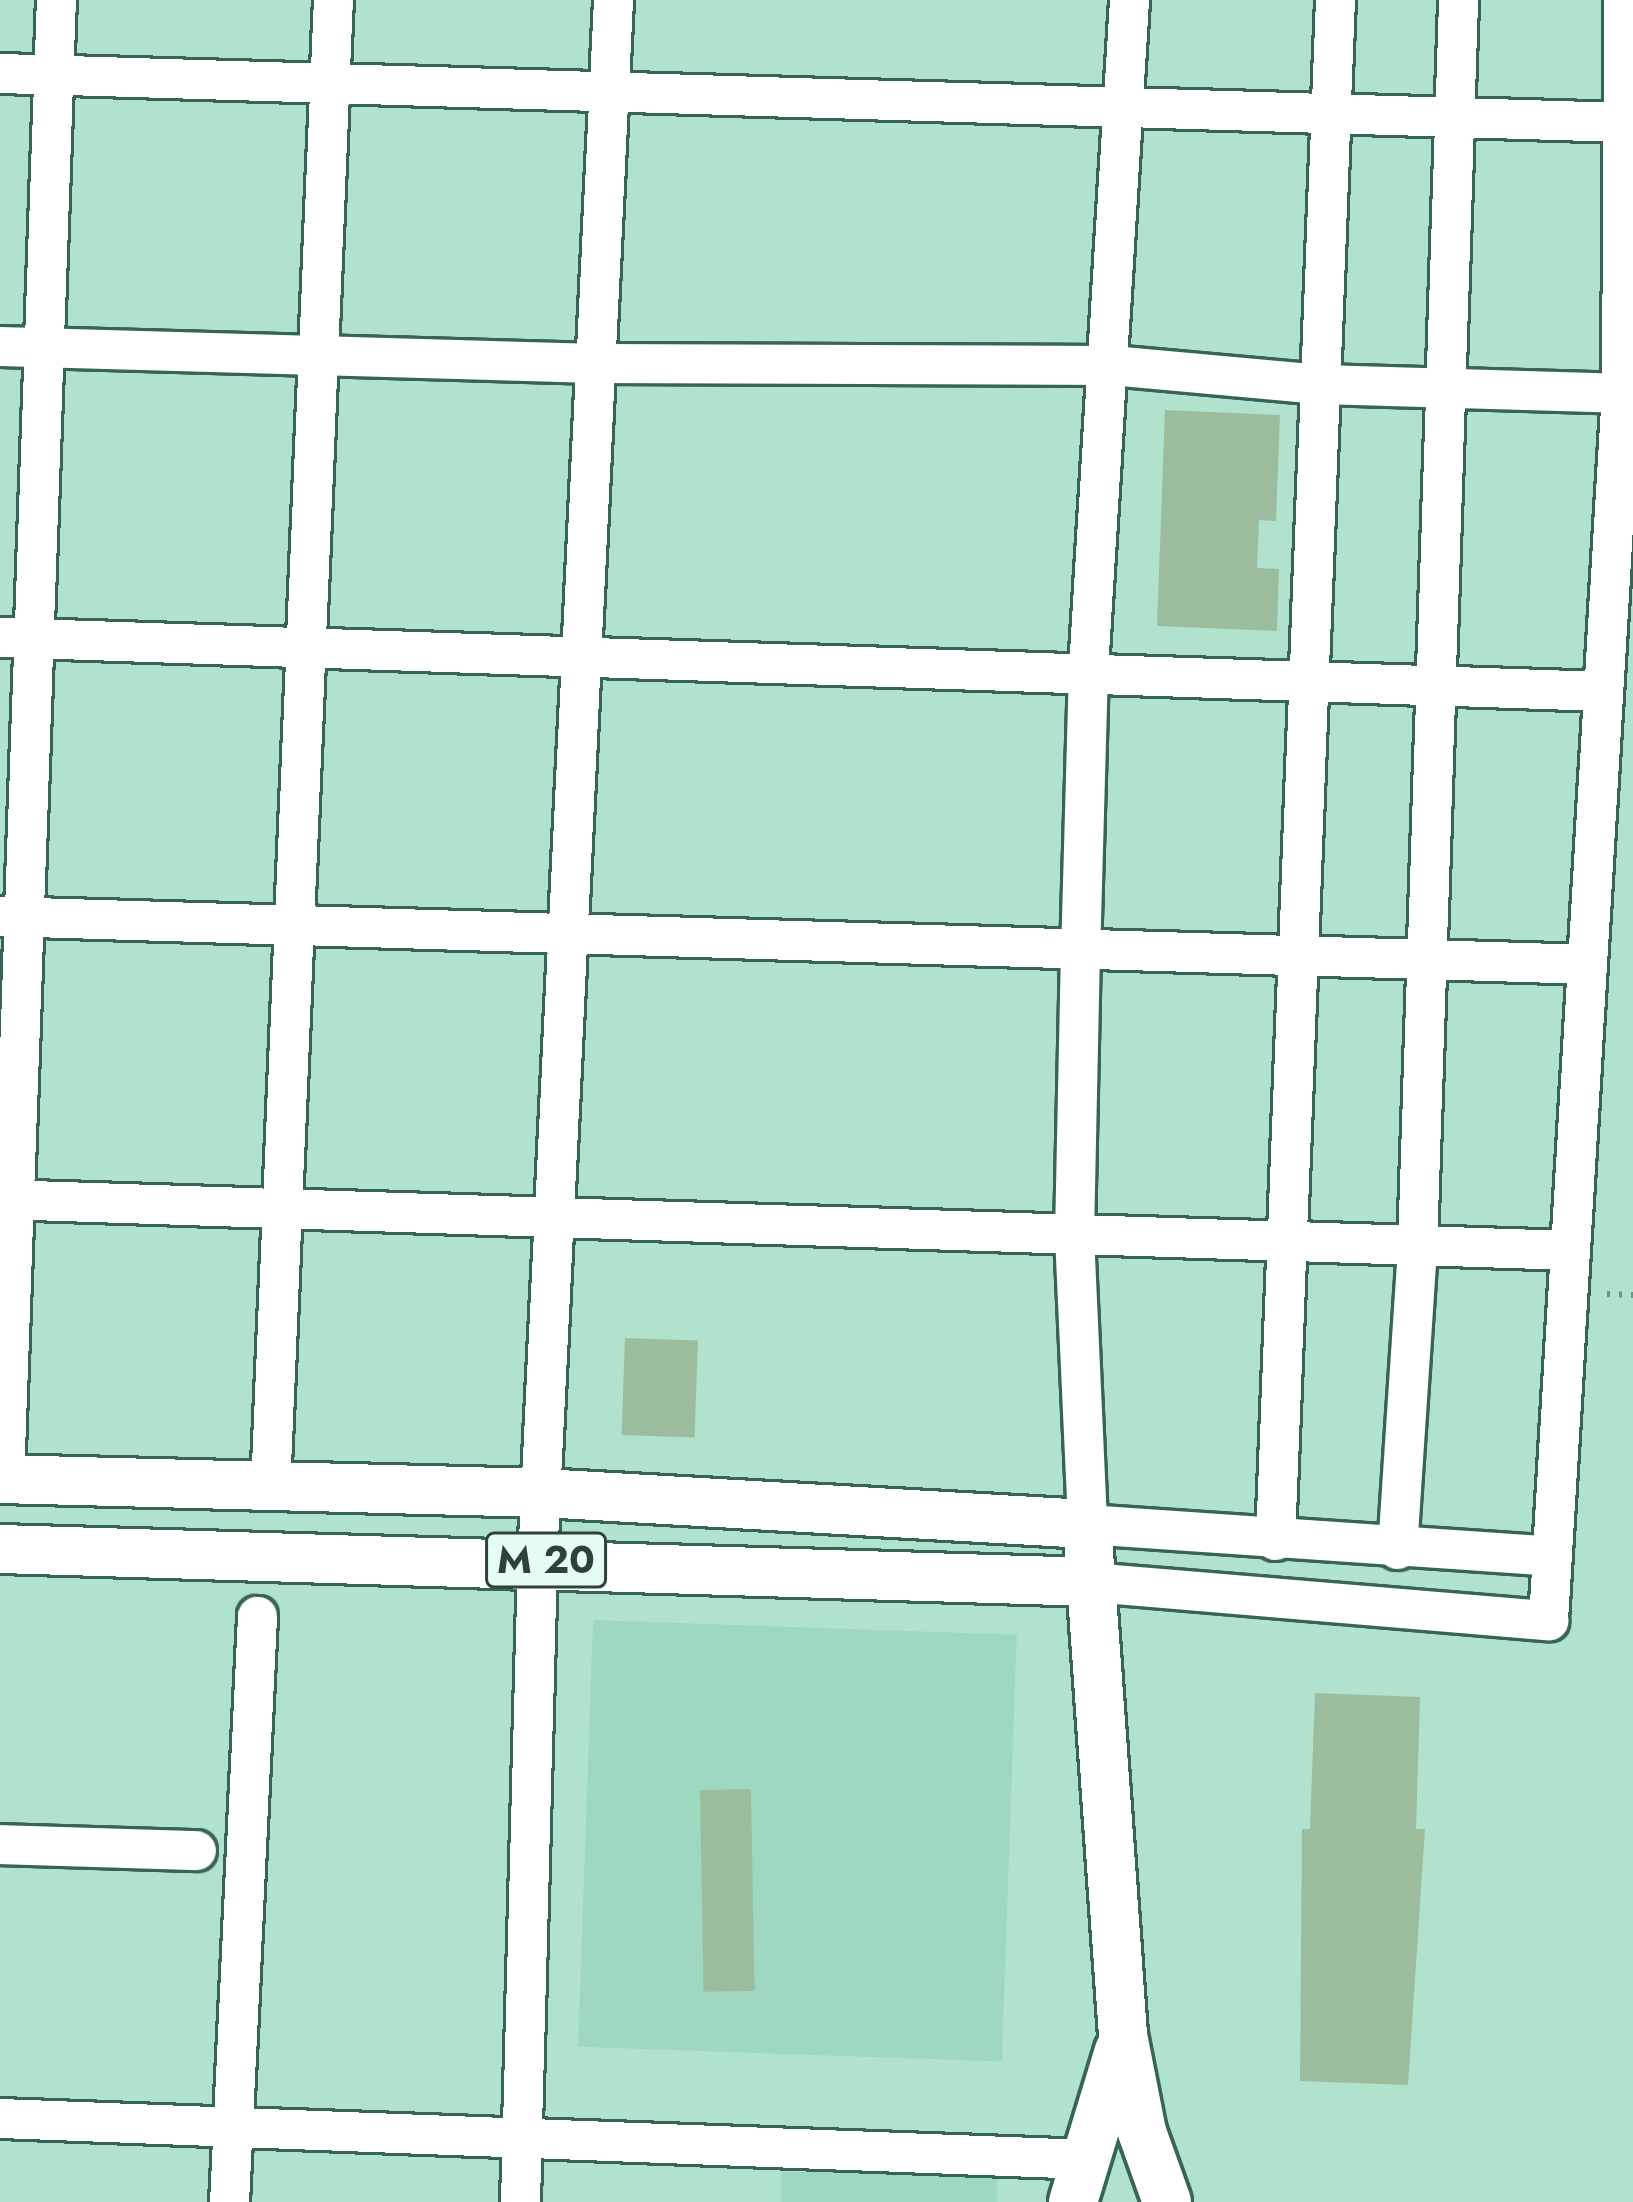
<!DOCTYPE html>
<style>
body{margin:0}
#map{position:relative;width:1633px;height:2202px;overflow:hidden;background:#b1e2ce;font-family:Jost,sans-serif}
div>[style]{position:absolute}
.built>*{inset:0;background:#9fd8c1;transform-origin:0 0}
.building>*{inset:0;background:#9bbd9e;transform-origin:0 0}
.path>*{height:6px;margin-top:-3px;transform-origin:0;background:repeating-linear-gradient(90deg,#719486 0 3px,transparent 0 12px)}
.roads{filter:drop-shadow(3px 0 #376554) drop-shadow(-3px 0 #376554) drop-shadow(0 3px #376554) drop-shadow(0 -3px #376554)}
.minor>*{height:39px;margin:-19.5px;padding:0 19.5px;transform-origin:19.5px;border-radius:19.5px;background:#fff}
.major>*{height:48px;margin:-24px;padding:0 24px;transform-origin:24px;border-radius:24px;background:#fff}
span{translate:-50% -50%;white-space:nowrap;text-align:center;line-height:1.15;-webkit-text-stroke:10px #e5fdf2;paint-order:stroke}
.shield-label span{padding:3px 9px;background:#e5fdf2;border:3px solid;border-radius:9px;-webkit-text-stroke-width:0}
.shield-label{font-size:39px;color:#2e423a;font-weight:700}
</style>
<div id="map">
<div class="built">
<i style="left:593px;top:1620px;width:424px;height:427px;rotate:2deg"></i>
<i style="left:781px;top:2172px;width:216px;height:30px"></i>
</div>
<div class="building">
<i style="clip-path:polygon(1165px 410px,1280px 415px,1276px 521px,1259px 520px,1257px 568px,1279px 569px,1277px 631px,1157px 626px)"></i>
<i style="left:625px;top:1338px;width:73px;height:97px;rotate:2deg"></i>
<i style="clip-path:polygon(1315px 1693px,1420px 1697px,1416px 1829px,1425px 1829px,1408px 2085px,1300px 2081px,1302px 1829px,1310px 1829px)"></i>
<i style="left:751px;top:1789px;width:202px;height:51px;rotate:89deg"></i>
</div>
<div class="path">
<i style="left:1607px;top:1294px;width:26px;rotate:2deg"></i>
</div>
<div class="roads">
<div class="minor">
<i style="left:1129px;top:0;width:670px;rotate:93.51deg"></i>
<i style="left:1088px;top:669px;width:280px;rotate:91.6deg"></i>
<i style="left:1080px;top:949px;width:286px;rotate:91.2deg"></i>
<i style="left:1074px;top:1235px;width:289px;rotate:87.4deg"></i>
<i style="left:1087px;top:1524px;width:461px;rotate:3.9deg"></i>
<i style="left:0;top:73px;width:1624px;rotate:1.73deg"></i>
<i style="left:0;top:346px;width:596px;rotate:1.63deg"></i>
<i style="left:596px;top:363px;width:515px;rotate:0.22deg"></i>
<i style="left:1111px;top:365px;width:210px;rotate:5.2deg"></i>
<i style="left:1320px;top:384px;width:301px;rotate:1.7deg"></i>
<i style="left:0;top:637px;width:1603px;rotate:1.93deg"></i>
<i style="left:0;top:916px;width:1586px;rotate:1.73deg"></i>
<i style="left:0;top:1199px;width:1568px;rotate:1.86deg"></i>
<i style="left:4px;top:1479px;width:1480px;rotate:-87.99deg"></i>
<i style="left:270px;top:1489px;width:1490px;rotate:-87.58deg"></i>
<i style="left:1275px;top:1540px;width:1541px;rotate:-87.77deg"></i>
<i style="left:1397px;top:1549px;width:305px;rotate:-86.2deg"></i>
<i style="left:1417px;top:1245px;width:1246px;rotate:-88.11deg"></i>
<i style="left:1091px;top:1582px;width:459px;rotate:4.8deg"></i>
<i style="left:1548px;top:1620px;width:1229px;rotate:-86.6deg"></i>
<i style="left:1621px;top:393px;width:393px;rotate:-89.7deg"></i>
<i style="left:0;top:1844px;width:196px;rotate:1.8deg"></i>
<i style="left:0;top:2118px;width:1088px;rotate:2.16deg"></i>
<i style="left:229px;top:2202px;width:587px;rotate:-87.26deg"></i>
<i style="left:520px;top:2202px;width:642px;rotate:-88.48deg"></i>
<i style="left:537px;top:1560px;width:1562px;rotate:-87.21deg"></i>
</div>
<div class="major">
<i style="left:0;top:1479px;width:542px;rotate:1.48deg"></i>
<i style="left:542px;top:1493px;width:546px;rotate:3.26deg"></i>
<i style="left:1087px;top:1524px;width:512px;rotate:85.97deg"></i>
<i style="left:1123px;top:2035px;width:99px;rotate:78.9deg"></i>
<i style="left:1142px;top:2132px;width:74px;rotate:70.3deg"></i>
<i style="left:0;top:1549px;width:1091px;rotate:1.73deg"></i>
<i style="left:1073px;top:2202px;width:158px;rotate:-73.1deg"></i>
</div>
</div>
<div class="shield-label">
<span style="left:546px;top:1560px">M 20</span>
</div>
</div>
